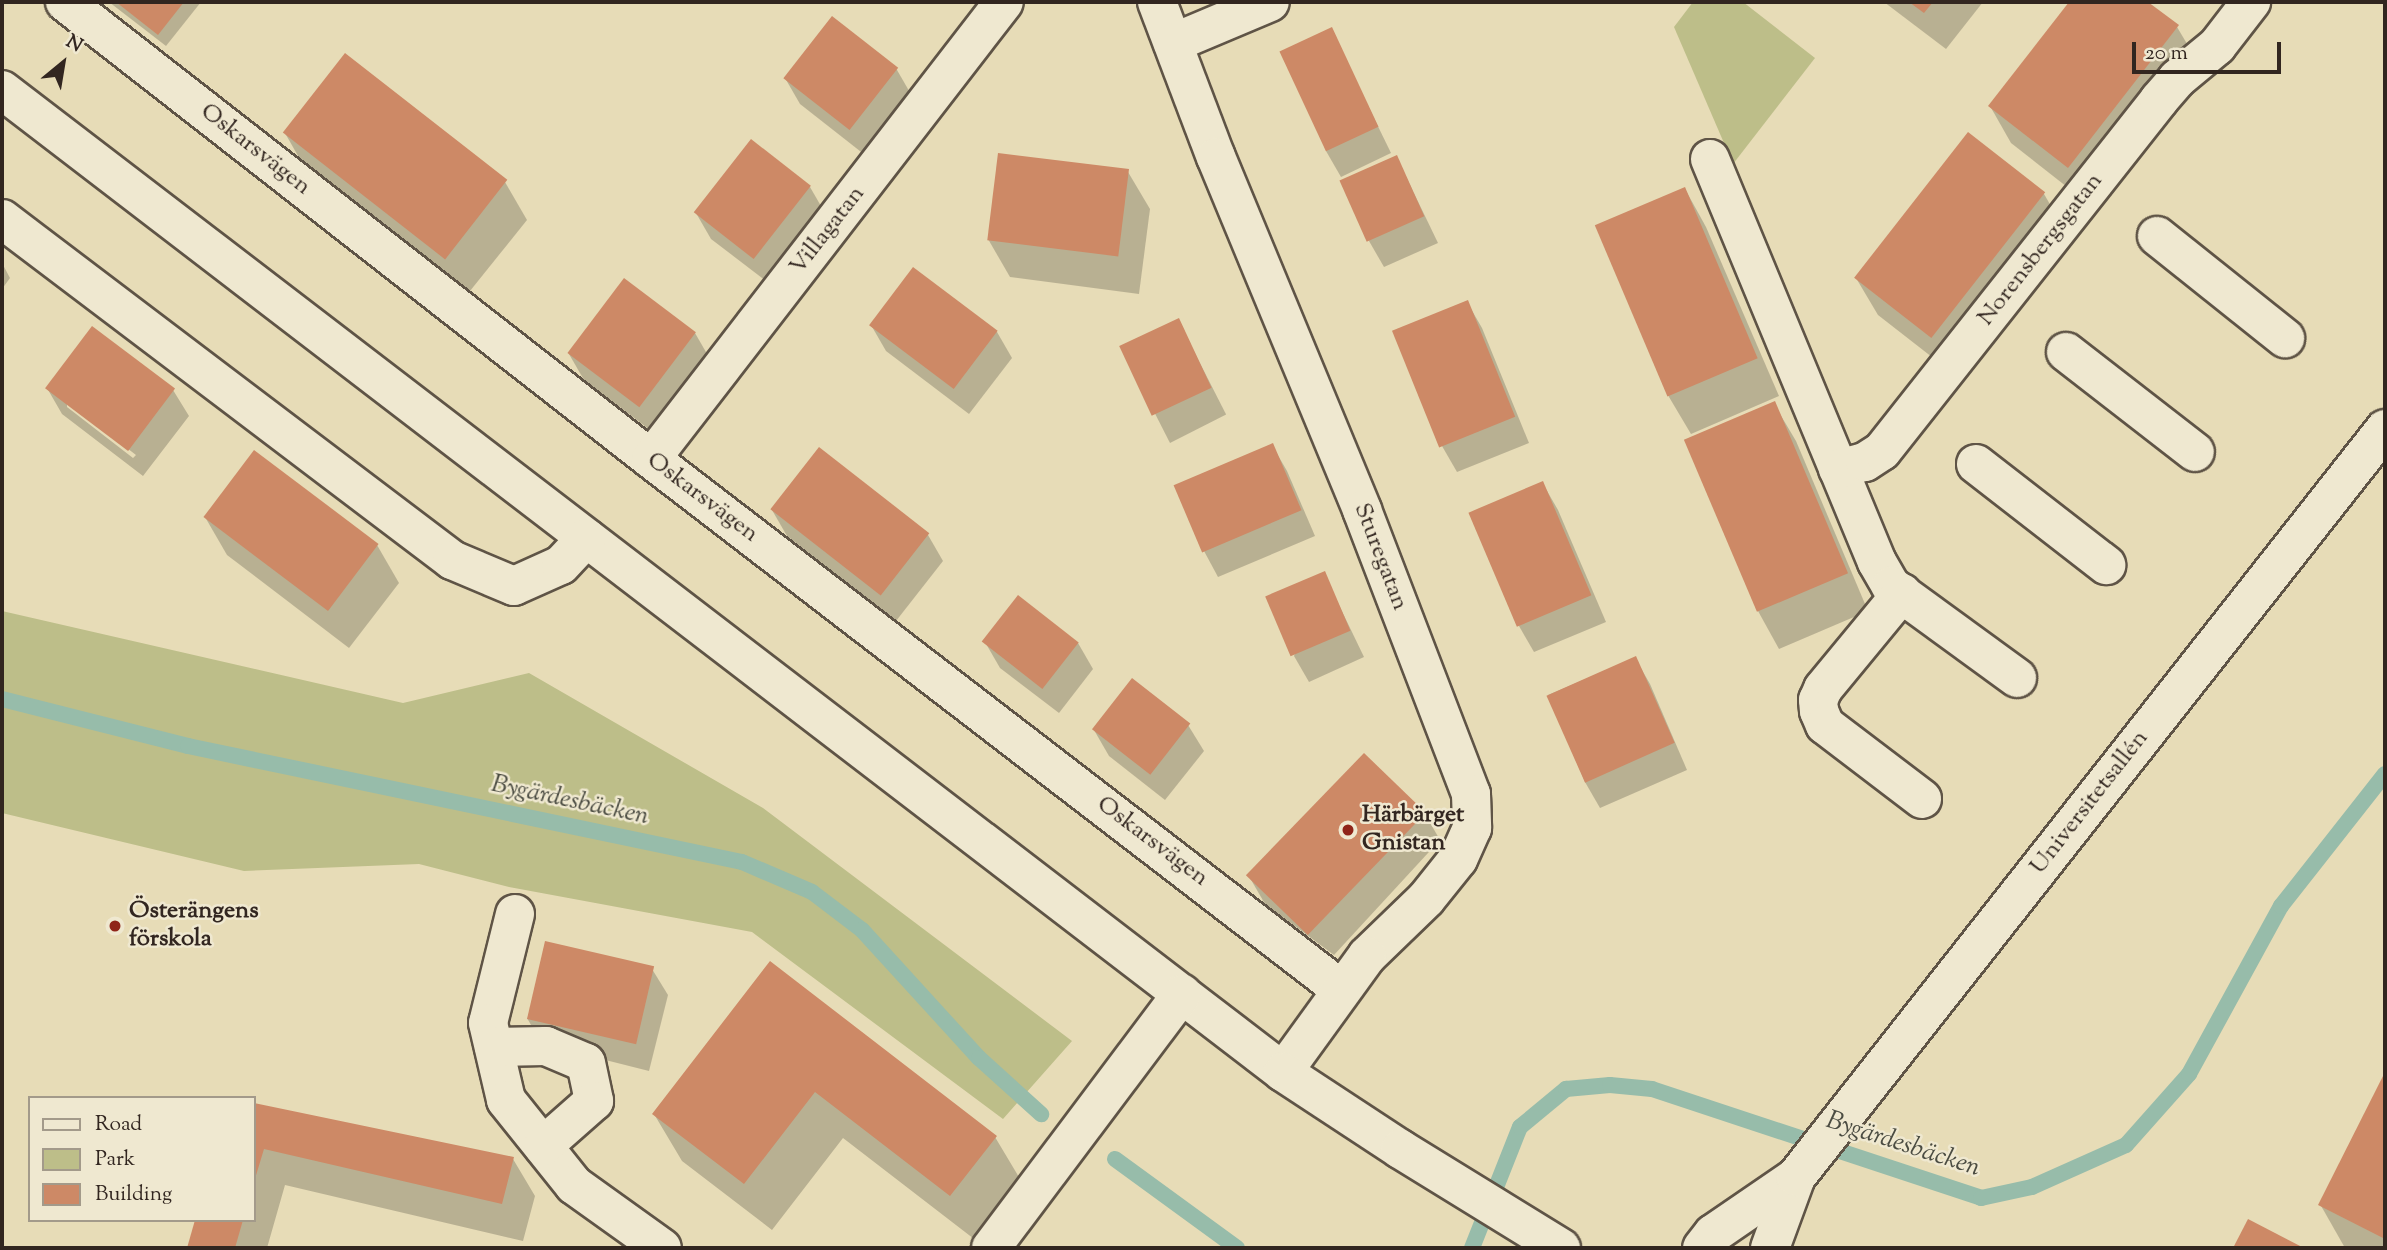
<!DOCTYPE html>
<meta charset="utf-8">
<style>
body{margin:0}
#map{position:relative;width:2387px;height:1250px;overflow:hidden;background:#e7dcb7;font-family:"Sorts Mill Goudy",serif}
div>[style]{position:absolute}
.green>*{inset:0;background:#bdbe89}
.shadow>*{inset:0;background:#0003;transform-origin:0 0}
.stream>*{height:16px;margin:-8px;padding:0 8px;transform-origin:8px;border-radius:8px;background:#97bcaa}
.building>*{inset:0;background:#cd8966;transform-origin:0 0}
.roads{filter:drop-shadow(2px 0 #5f5446) drop-shadow(-2px 0 #5f5446) drop-shadow(0 2px #5f5446) drop-shadow(0 -2px #5f5446)}
.minor>*{height:38px;margin:-19px;padding:0 19px;transform-origin:19px;border-radius:19px;background:#efe8d0}
.dots>*{width:19px;height:19px;translate:-50% -50%;box-sizing:border-box;border:4px solid #efe8d0;border-radius:50%}
span{translate:-50% -50%;white-space:nowrap;text-align:center;line-height:1.15;-webkit-text-stroke:5px #efe8d0;paint-order:stroke}
.street-label{font-size:24px;color:#322620}
.poi-label{font-size:24px;color:#322620;font-weight:700}
.left{translate:0 -50%;text-align:left}
.water-label{font-size:26px;color:#4b4c42;font-style:italic}
.frame{position:absolute;inset:0;border:4px solid #322620;pointer-events:none}
.legend{position:absolute;left:28px;top:1096px;width:228px;height:126px;box-sizing:border-box;background:#efe8d0;border:2px solid #a39a8a;margin:0;padding:9px 12px;list-style:none;font-size:21px;color:#322620}
.legend li{display:flex;align-items:center;gap:14px;height:35px}
.legend b{width:35px;border:2px solid #a39a8a}
.north{position:absolute;left:28px;top:28px;width:70px;height:70px;-webkit-text-stroke:5px #efe8d0;paint-order:stroke;rotate:30deg;font-size:19px;font-weight:700;line-height:28px;text-align:center;color:#322620}
.north::after{content:'';display:block;margin:auto;width:24px;height:32px;background:#322620;clip-path:polygon(50% 0,100% 100%,50% 72%,0 100%)}
.scale{position:absolute;left:2132px;top:42px;width:149px;height:32px;box-sizing:border-box;border:4px solid #322620;border-top:0;padding-left:9px;font-size:21px;line-height:24px;white-space:nowrap;color:#322620;-webkit-text-stroke:5px #efe8d0;paint-order:stroke}
</style>
<div id="map">
<div class="green">
<i style="clip-path:polygon(1693px 2px,1743px 2px,1815px 58px,1733px 164px,1674px 27px)"></i>
<i style="clip-path:polygon(2px 611px,403px 703px,529px 673px,763px 808px,1072px 1041px,1003px 1119px,752px 932px,509px 887px,419px 864px,244px 871px,2px 813px)"></i>
</div>
<div class="shadow">
<i style="clip-path:polygon(109px 2px,201px 2px,166px 46px)"></i>
<i style="clip-path:polygon(1884px 2px,1983px 2px,1946px 49px)"></i>
<i style="clip-path:polygon(2071px 2px,2146px 2px,2177px 27px,2199px 64px,2090px 205px,2011px 143px,1990px 106px)"></i>
<i style="clip-path:polygon(832px 18px,897px 70px,912px 96px,865px 155px,800px 104px,785px 78px)"></i>
<i style="clip-path:polygon(1331px 30px,1391px 153px,1341px 177px,1326px 151px)"></i>
<i style="clip-path:polygon(285px 133px,505px 182px,527px 220px,466px 296px,306px 170px)"></i>
<i style="clip-path:polygon(1968px 134px,2044px 194px,2066px 232px,1955px 375px,1878px 315px,1856px 278px)"></i>
<i style="clip-path:polygon(1397px 158px,1438px 243px,1384px 267px,1369px 241px)"></i>
<i style="clip-path:polygon(1128px 172px,1150px 209px,1139px 294px,1010px 277px,988px 239px)"></i>
<i style="clip-path:polygon(810px 187px,825px 213px,770px 284px,711px 239px,696px 213px)"></i>
<i style="clip-path:polygon(1685px 189px,1706px 227px,1779px 396px,1691px 434px,1669px 397px,1597px 227px)"></i>
<i style="clip-path:polygon(2px 263px,10px 278px,2px 289px)"></i>
<i style="clip-path:polygon(1467px 302px,1482px 328px,1529px 443px,1457px 472px,1442px 446px)"></i>
<i style="left:1178px;top:320px;width:106px;height:63px;rotate:63deg"></i>
<i style="clip-path:polygon(871px 325px,997px 332px,1012px 358px,969px 414px,886px 351px)"></i>
<i style="clip-path:polygon(695px 333px,710px 359px,654px 433px,584px 380px,569px 354px)"></i>
<i style="clip-path:polygon(evenodd,47px 388px,173px 390px,189px 416px,143px 476px,62px 414px,47px 388px,67px 402px,136px 455px,133px 458px,67px 407px,67px 402px)"></i>
<i style="clip-path:polygon(1774px 404px,1796px 441px,1868px 611px,1779px 649px,1758px 611px)"></i>
<i style="clip-path:polygon(1272px 445px,1287px 471px,1315px 536px,1218px 577px,1204px 551px)"></i>
<i style="clip-path:polygon(1543px 484px,1558px 510px,1606px 622px,1534px 652px,1519px 626px)"></i>
<i style="clip-path:polygon(772px 510px,928px 535px,943px 561px,896px 621px,787px 536px)"></i>
<i style="clip-path:polygon(205px 517px,377px 545px,399px 583px,349px 648px,227px 555px)"></i>
<i style="clip-path:polygon(1324px 574px,1364px 657px,1309px 682px,1294px 656px)"></i>
<i style="clip-path:polygon(985px 642px,1078px 643px,1093px 669px,1059px 713px,1000px 668px)"></i>
<i style="clip-path:polygon(1635px 658px,1650px 684px,1687px 770px,1600px 808px,1585px 782px,1548px 695px)"></i>
<i style="clip-path:polygon(1188px 725px,1204px 751px,1165px 800px,1109px 756px,1094px 730px)"></i>
<i style="clip-path:polygon(1364px 756px,1425px 814px,1440px 840px,1334px 955px,1265px 904px,1250px 878px)"></i>
<i style="clip-path:polygon(770px 964px,995px 1137px,1023px 1184px,978px 1242px,843px 1138px,772px 1230px,682px 1161px,654px 1114px)"></i>
<i style="clip-path:polygon(652px 969px,668px 995px,649px 1071px,542px 1044px,527px 1018px)"></i>
<i style="clip-path:polygon(2385px 1076px,2385px 1248px,2345px 1248px,2320px 1204px)"></i>
<i style="clip-path:polygon(254px 1105px,513px 1159px,535px 1196px,523px 1241px,285px 1185px,267px 1248px,189px 1248px,197px 1220px,254px 1220px)"></i>
</div>
<div class="stream">
<i style="left:2px;top:699px;width:192px;rotate:14.2deg"></i>
<i style="left:188px;top:746px;width:566px;rotate:11.83deg"></i>
<i style="left:742px;top:862px;width:76px;rotate:23.2deg"></i>
<i style="left:812px;top:892px;width:63px;rotate:37.2deg"></i>
<i style="left:862px;top:930px;width:173px;rotate:47.6deg"></i>
<i style="left:979px;top:1058px;width:84px;rotate:42.1deg"></i>
<i style="left:1115px;top:1159px;width:151px;rotate:36.1deg"></i>
<i style="left:1472px;top:1248px;width:130px;rotate:-68.4deg"></i>
<i style="left:1520px;top:1127px;width:60px;rotate:-39.6deg"></i>
<i style="left:1566px;top:1089px;width:44px;rotate:-5.2deg"></i>
<i style="left:1610px;top:1085px;width:42px;rotate:5.4deg"></i>
<i style="left:1652px;top:1089px;width:347px;rotate:18.3deg"></i>
<i style="left:1981px;top:1198px;width:52px;rotate:-12.2deg"></i>
<i style="left:2032px;top:1187px;width:103px;rotate:-24.1deg"></i>
<i style="left:2126px;top:1145px;width:95px;rotate:-48.4deg"></i>
<i style="left:2189px;top:1074px;width:192px;rotate:-61.3deg"></i>
<i style="left:2281px;top:906px;width:168px;rotate:-51.8deg"></i>
</div>
<div class="building">
<i style="clip-path:polygon(116px 2px,184px 2px,158px 35px)"></i>
<i style="clip-path:polygon(1909px 2px,1933px 2px,1924px 13px)"></i>
<i style="clip-path:polygon(2069px 2px,2148px 2px,2179px 25px,2068px 168px,1988px 106px)"></i>
<i style="left:832px;top:16px;width:84px;height:79px;rotate:38deg"></i>
<i style="left:1332px;top:27px;width:110px;height:58px;rotate:65deg"></i>
<i style="left:345px;top:53px;width:206px;height:101px;rotate:38deg"></i>
<i style="left:1968px;top:132px;width:98px;height:185px;rotate:38deg"></i>
<i style="left:751px;top:139px;width:76px;height:93px;rotate:38deg"></i>
<i style="left:998px;top:153px;width:132px;height:88px;rotate:7deg"></i>
<i style="left:1397px;top:155px;width:67px;height:63px;rotate:66deg"></i>
<i style="left:1685px;top:187px;width:186px;height:98px;rotate:67deg"></i>
<i style="left:913px;top:267px;width:106px;height:73px;rotate:37deg"></i>
<i style="left:624px;top:278px;width:90px;height:94px;rotate:37deg"></i>
<i style="left:1468px;top:300px;width:126px;height:82px;rotate:68deg"></i>
<i style="left:1179px;top:318px;width:77px;height:66px;rotate:65deg"></i>
<i style="left:92px;top:326px;width:104px;height:78px;rotate:37deg"></i>
<i style="left:1775px;top:401px;width:187px;height:99px;rotate:67deg"></i>
<i style="left:1273px;top:443px;width:73px;height:108px;rotate:67deg"></i>
<i style="left:819px;top:447px;width:140px;height:79px;rotate:38deg"></i>
<i style="left:254px;top:450px;width:156px;height:84px;rotate:37deg"></i>
<i style="left:1543px;top:481px;width:124px;height:81px;rotate:67deg"></i>
<i style="left:1325px;top:571px;width:65px;height:65px;rotate:67deg"></i>
<i style="left:1018px;top:595px;width:77px;height:59px;rotate:38deg"></i>
<i style="left:1636px;top:656px;width:95px;height:98px;rotate:66deg"></i>
<i style="left:1132px;top:678px;width:74px;height:65px;rotate:38deg"></i>
<i style="left:1364px;top:753px;width:86px;height:170px;rotate:44deg"></i>
<i style="left:545px;top:941px;width:112px;height:80px;rotate:13deg"></i>
<i style="clip-path:polygon(770px 961px,997px 1136px,950px 1196px,815px 1092px,744px 1184px,652px 1114px)"></i>
<i style="clip-path:polygon(2385px 1072px,2385px 1239px,2318px 1205px)"></i>
<i style="clip-path:polygon(254px 1103px,514px 1157px,502px 1204px,264px 1149px,254px 1182px)"></i>
<i style="clip-path:polygon(2248px 1219px,2304px 1248px,2233px 1248px)"></i>
<i style="clip-path:polygon(195px 1220px,243px 1220px,235px 1248px,187px 1248px)"></i>
</div>
<div class="roads">
<div class="minor">
<i style="left:65px;top:2px;width:743px;rotate:37.95deg"></i>
<i style="left:651px;top:459px;width:871px;rotate:37.54deg"></i>
<i style="left:1157px;top:2px;width:166px;rotate:69.2deg"></i>
<i style="left:1216px;top:157px;width:382px;rotate:67.5deg"></i>
<i style="left:1362px;top:510px;width:304px;rotate:69deg"></i>
<i style="left:1471px;top:794px;width:34px;rotate:88deg"></i>
<i style="left:1472px;top:828px;width:34px;rotate:114deg"></i>
<i style="left:1458px;top:859px;width:51px;rotate:128.7deg"></i>
<i style="left:1426px;top:899px;width:82px;rotate:136deg"></i>
<i style="left:1367px;top:956px;width:143px;rotate:125.9deg"></i>
<i style="left:1173px;top:43px;width:105px;rotate:-22.9deg"></i>
<i style="left:2px;top:90px;width:1614px;rotate:37.47deg"></i>
<i style="left:1283px;top:1072px;width:140px;rotate:33.3deg"></i>
<i style="left:1400px;top:1149px;width:189px;rotate:31.6deg"></i>
<i style="left:1710px;top:159px;width:436px;rotate:67.5deg"></i>
<i style="left:1877px;top:562px;width:28px;rotate:60deg"></i>
<i style="left:1891px;top:586px;width:156px;rotate:36.1deg"></i>
<i style="left:2px;top:219px;width:565px;rotate:37.15deg"></i>
<i style="left:452px;top:560px;width:67px;rotate:22.8deg"></i>
<i style="left:514px;top:586px;width:51px;rotate:-24.1deg"></i>
<i style="left:561px;top:565px;width:37px;rotate:-47deg"></i>
<i style="left:2157px;top:236px;width:164px;rotate:38.6deg"></i>
<i style="left:2066px;top:352px;width:163px;rotate:37.8deg"></i>
<i style="left:651px;top:459px;width:577px;rotate:-52.32deg"></i>
<i style="left:1976px;top:464px;width:165px;rotate:37.8deg"></i>
<i style="left:1838px;top:469px;width:28px;rotate:-15deg"></i>
<i style="left:1865px;top:462px;width:20px;rotate:-33deg"></i>
<i style="left:1882px;top:451px;width:447px;rotate:-51.7deg"></i>
<i style="left:2159px;top:100px;width:28px;rotate:-49deg"></i>
<i style="left:2177px;top:79px;width:52px;rotate:-39.5deg"></i>
<i style="left:2217px;top:46px;width:56px;rotate:-52.3deg"></i>
<i style="left:1902px;top:593px;width:124px;rotate:129.5deg"></i>
<i style="left:1823px;top:689px;width:12px;rotate:114deg"></i>
<i style="left:1818px;top:700px;width:11px;rotate:85deg"></i>
<i style="left:1819px;top:711px;width:15px;rotate:67deg"></i>
<i style="left:1825px;top:725px;width:122px;rotate:37.3deg"></i>
<i style="left:515px;top:914px;width:112px;rotate:103.9deg"></i>
<i style="left:488px;top:1023px;width:79px;rotate:76.8deg"></i>
<i style="left:506px;top:1100px;width:109px;rotate:51.3deg"></i>
<i style="left:574px;top:1185px;width:108px;rotate:35.6deg"></i>
<i style="left:494px;top:1047px;width:52px;rotate:-1.1deg"></i>
<i style="left:546px;top:1046px;width:43px;rotate:23deg"></i>
<i style="left:586px;top:1063px;width:39px;rotate:78deg"></i>
<i style="left:594px;top:1101px;width:68px;rotate:138.6deg"></i>
<i style="left:991px;top:1248px;width:318px;rotate:-53.1deg"></i>
<i style="left:1702px;top:1248px;width:18px;rotate:-52deg"></i>
<i style="left:1713px;top:1234px;width:101px;rotate:-34.5deg"></i>
<i style="left:1770px;top:1248px;width:76px;rotate:-69.9deg"></i>
<i style="left:1796px;top:1177px;width:952px;rotate:-51.78deg"></i>
</div>
</div>
<div class="dots">
<i style="left:1348px;top:830px;background:#8f2418"></i>
<i style="left:115px;top:926px;background:#8f2418"></i>
</div>
<div class="street-label">
<span style="left:255px;top:150px;rotate:38deg">Oskarsvägen</span>
<span style="left:828px;top:231px;rotate:-52deg">Villagatan</span>
<span style="left:2041px;top:250px;rotate:-52deg">Norensbergsgatan</span>
<span style="left:702px;top:498px;rotate:37deg">Oskarsvägen</span>
<span style="left:1380px;top:557px;rotate:69deg">Sturegatan</span>
<span style="left:2090px;top:803px;rotate:-52deg">Universitetsallén</span>
<span style="left:1152px;top:842px;rotate:37deg">Oskarsvägen</span>
</div>
<div class="poi-label">
<span class="left" style="left:1362px;top:830px">Härbärget<br>Gnistan</span>
<span class="left" style="left:129px;top:926px">Österängens<br>förskola</span>
</div>
<div class="water-label">
<span style="left:570px;top:801px;rotate:12deg">Bygärdesbäcken</span>
<span style="left:1903px;top:1145px;rotate:18deg">Bygärdesbäcken</span>
</div>
<div class="frame"></div>
<ul class="legend">
<li><b style="height:9px;background:#efe8d0"></b>Road</li>
<li><b style="height:19px;background:#bdbe89"></b>Park</li>
<li><b style="height:19px;background:#cd8966"></b>Building</li>
</ul>
<div class="north">N</div>
<div class="scale">20 m</div>
</div>
